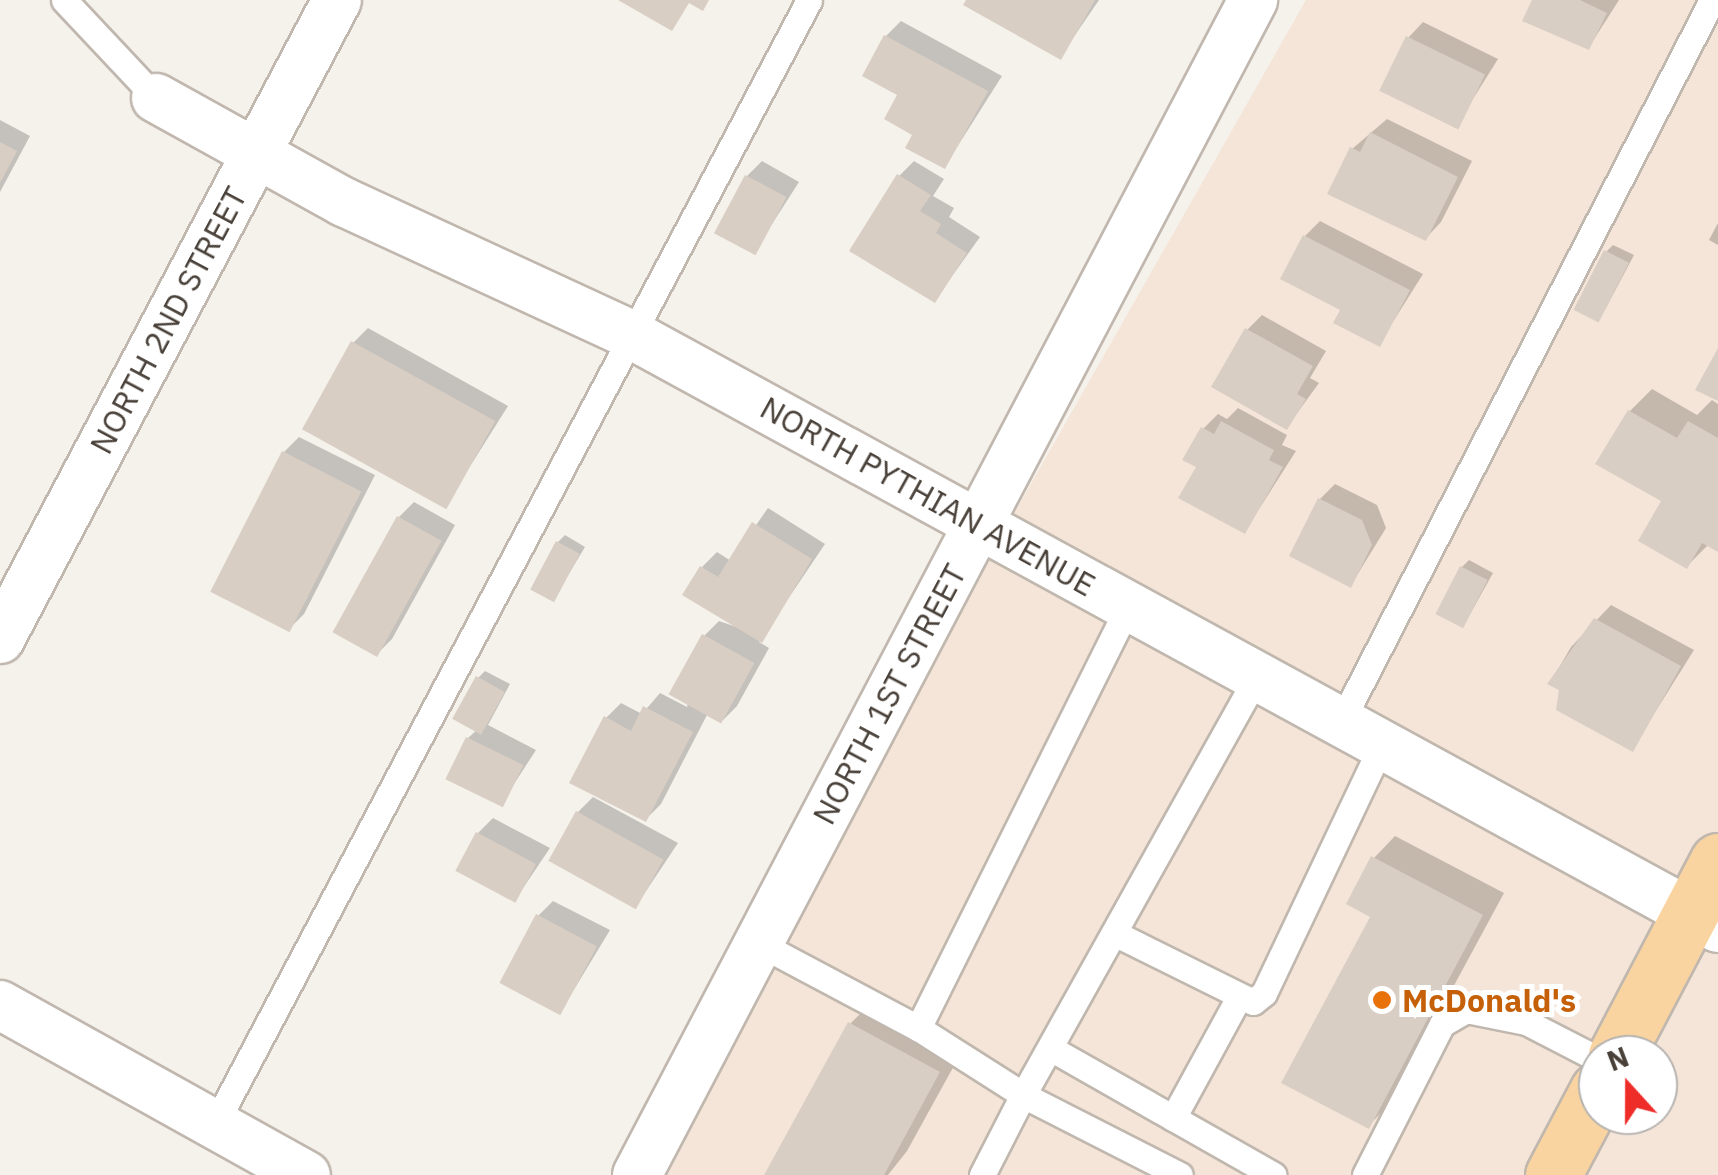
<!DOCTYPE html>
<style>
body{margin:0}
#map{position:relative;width:1718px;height:1175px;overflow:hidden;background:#f5f1eb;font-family:"IBM Plex Sans",sans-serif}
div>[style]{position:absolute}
.commercial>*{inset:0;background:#f5e5d8}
.shadow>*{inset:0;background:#0003}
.building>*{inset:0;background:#d9cec4;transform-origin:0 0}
.roads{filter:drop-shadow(2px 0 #c0b7ae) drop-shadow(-2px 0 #c0b7ae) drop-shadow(0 2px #c0b7ae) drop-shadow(0 -2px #c0b7ae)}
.service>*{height:25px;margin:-12.5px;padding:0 12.5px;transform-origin:12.5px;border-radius:12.5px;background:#fff}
.minor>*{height:48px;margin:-24px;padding:0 24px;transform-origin:24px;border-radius:24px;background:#fff}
.primary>*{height:55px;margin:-27.5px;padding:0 27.5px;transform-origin:27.5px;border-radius:27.5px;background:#f9d4a0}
.dots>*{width:28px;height:28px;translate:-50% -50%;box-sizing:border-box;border:5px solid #fff;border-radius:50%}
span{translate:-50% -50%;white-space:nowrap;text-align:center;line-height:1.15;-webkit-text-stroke:10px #fff;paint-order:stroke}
.street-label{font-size:32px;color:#494139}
.food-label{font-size:32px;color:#c56008;font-weight:700}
.left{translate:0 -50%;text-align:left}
.north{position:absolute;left:1578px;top:1035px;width:100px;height:100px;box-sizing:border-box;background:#fff;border:2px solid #b6b3b0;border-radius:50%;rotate:339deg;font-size:28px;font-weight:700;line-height:40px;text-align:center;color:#494139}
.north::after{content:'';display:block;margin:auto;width:35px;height:45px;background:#ee2d29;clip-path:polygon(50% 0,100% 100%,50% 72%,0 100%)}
</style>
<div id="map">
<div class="commercial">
<i style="clip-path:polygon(evenodd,1306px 0,1718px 0,1718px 1175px,638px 1175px,1306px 0,1598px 1055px,1658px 1055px,1658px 1115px,1598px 1115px,1598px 1055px)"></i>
</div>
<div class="shadow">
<i style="clip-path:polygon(969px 0,1099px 0,1060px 57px)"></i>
<i style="clip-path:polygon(1535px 0,1619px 0,1589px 47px)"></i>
<i style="clip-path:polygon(901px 21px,1002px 76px,945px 166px,916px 134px,900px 94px,886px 36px)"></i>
<i style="clip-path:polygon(1423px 22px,1498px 59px,1456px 126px,1408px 38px)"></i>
<i style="clip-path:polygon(1387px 119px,1472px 161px,1441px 222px,1426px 238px,1352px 149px)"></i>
<i style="clip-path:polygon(0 120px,30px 136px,0 192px)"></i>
<i style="clip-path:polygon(762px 161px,799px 182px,754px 252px,747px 176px)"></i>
<i style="clip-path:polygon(914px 161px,944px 179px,933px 196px,954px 208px,949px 217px,980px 237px,935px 300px,899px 176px)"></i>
<i style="clip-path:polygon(1320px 221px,1423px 274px,1379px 344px,1305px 236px)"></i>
<i style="clip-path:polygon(1718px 223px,1718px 245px,1709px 240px)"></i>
<i style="clip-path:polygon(1613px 245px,1634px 255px,1600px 319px,1606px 252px)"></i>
<i style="clip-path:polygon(1262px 315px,1326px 351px,1310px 378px,1319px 383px,1287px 427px,1247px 330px)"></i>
<i style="clip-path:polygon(368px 328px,508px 406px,445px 506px,353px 343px)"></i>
<i style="clip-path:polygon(1652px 389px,1697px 415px,1712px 400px,1718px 404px,1718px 549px,1709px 544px,1687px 566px,1630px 411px)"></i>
<i style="clip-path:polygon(1238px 408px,1287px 435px,1282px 445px,1296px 451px,1245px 531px,1199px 466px,1203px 429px,1218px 414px,1227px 419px)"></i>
<i style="clip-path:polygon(299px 437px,375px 475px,304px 614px,289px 629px,284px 452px)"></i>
<i style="clip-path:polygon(1335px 484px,1377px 505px,1386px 528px,1351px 585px,1320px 499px)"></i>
<i style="clip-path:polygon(414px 502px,455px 525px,392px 639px,377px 654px,337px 632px,399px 517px)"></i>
<i style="clip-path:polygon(768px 508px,825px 544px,759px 642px,769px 648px,737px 706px,722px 721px,708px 713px,661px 804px,646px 819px,606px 718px,621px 703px,642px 714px,660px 693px,687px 707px,704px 636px,719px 621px,745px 630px,702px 567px,717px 552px,731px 561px)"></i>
<i style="clip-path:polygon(565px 535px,585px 547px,553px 600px,558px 542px)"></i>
<i style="clip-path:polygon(1469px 560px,1493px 573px,1464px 625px,1462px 567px)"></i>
<i style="clip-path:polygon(1611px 605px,1694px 650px,1632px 749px,1550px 683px,1571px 647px)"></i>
<i style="clip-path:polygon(485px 671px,510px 684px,488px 725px,536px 750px,501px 804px,468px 738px,478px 729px,478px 678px)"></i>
<i style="clip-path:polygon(593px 797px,678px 843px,636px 906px,578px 812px)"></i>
<i style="clip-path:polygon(493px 818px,550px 848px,515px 900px,478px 833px)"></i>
<i style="clip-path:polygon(1395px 836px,1504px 893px,1390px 1104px,1368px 1126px,1374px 858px)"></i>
<i style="clip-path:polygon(553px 901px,610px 930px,561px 1011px,538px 916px)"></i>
<i style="clip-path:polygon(878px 996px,966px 1044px,907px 1151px,888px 1175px,767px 1175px,850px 1024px)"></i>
</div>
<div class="building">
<i style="clip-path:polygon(618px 0,709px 0,703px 11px,689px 3px,672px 31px)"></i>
<i style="clip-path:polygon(966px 0,1095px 0,1061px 60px,963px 5px)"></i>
<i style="clip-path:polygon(1532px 0,1580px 0,1607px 13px,1589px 50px,1522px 21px)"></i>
<i style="clip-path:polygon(884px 35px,988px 91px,945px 169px,905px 148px,912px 135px,884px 119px,897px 95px,862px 76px)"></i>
<i style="left:1406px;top:36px;width:88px;height:61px;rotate:26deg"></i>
<i style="clip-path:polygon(1370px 132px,1458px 177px,1426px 241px,1327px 194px,1350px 147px,1360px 152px)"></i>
<i style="clip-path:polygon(0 142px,17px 151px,0 183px)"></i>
<i style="clip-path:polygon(897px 174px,931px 195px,920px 211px,941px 224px,936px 233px,967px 253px,935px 303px,849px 251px)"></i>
<i style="left:745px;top:175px;width:47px;height:66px;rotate:28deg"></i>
<i style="clip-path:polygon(1303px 235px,1410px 290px,1380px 347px,1333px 323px,1340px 310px,1280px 279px)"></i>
<i style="left:1604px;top:250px;width:28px;height:67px;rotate:27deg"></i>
<i style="clip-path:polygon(1245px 328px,1313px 366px,1297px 394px,1306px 399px,1287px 430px,1211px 387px)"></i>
<i style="left:351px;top:341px;width:165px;height:101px;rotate:29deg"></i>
<i style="clip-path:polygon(1718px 348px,1718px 401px,1695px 390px)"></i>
<i style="clip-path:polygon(1628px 410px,1677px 438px,1688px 421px,1718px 438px,1718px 552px,1702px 543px,1687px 569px,1638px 541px,1661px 501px,1595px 464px)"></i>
<i style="clip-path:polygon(1221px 421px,1274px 450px,1269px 460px,1283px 467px,1245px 534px,1178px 498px,1196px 467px,1182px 460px,1201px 427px,1214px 434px)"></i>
<i style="left:282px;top:451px;width:89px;height:158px;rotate:27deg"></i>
<i style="clip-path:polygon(1318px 498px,1362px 520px,1372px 545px,1351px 588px,1289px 556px)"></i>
<i style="left:397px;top:516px;width:51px;height:133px;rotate:29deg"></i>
<i style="clip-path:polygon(752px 522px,812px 559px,762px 643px,682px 595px,700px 566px,718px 577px)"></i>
<i style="left:556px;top:541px;width:27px;height:55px;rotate:28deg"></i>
<i style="left:1460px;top:566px;width:31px;height:54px;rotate:27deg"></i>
<i style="clip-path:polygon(1594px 618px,1681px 666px,1633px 752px,1556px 710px,1559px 690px,1547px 684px)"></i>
<i style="left:702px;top:634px;width:60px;height:69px;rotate:29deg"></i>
<i style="left:476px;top:676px;width:33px;height:49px;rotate:29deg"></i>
<i style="clip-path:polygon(643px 706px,693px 732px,646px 822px,569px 783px,604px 716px,631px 731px)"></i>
<i style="left:466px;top:737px;width:64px;height:47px;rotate:26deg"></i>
<i style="left:576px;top:811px;width:100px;height:57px;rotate:29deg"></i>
<i style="left:476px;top:832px;width:68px;height:44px;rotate:28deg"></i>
<i style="clip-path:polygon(1371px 856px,1483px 915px,1369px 1129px,1281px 1083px,1370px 917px,1346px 904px)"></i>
<i style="left:536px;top:914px;width:69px;height:78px;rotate:28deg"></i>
<i style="clip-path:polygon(848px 1022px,940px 1072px,884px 1175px,764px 1175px)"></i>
</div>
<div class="roads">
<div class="service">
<i style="left:64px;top:0;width:134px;rotate:46.8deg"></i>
<i style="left:1129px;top:605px;width:473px;rotate:116.5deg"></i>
<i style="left:918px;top:1028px;width:125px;rotate:32.5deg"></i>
<i style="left:1023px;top:1095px;width:480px;rotate:-60.8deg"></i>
<i style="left:1341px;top:722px;width:812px;rotate:-62.8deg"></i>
<i style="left:1114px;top:933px;width:155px;rotate:26.4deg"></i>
<i style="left:1253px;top:1002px;width:14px;rotate:-39deg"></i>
<i style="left:1264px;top:993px;width:276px;rotate:-64.6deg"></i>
<i style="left:758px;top:943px;width:181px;rotate:28deg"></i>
<i style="left:1050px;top:1048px;width:257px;rotate:29.6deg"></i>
<i style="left:1173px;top:1118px;width:136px;rotate:-61.4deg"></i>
<i style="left:215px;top:1124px;width:1271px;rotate:-62.14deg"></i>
<i style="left:982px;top:1175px;width:90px;rotate:-62.9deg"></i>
<i style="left:1023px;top:1095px;width:176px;rotate:27deg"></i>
<i style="left:1365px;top:1175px;width:169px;rotate:-63deg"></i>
<i style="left:1442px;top:1024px;width:28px;rotate:-30deg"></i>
<i style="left:1466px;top:1010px;width:61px;rotate:11.3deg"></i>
<i style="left:1526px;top:1022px;width:81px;rotate:27.2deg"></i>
</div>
<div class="minor">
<i style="left:156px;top:98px;width:215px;rotate:29deg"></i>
<i style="left:344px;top:202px;width:317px;rotate:24.8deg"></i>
<i style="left:632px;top:335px;width:1237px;rotate:28.64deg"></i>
<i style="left:0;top:639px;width:722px;rotate:-62.19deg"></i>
<i style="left:0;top:1005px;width:350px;rotate:29.1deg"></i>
<i style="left:637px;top:1175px;width:1327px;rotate:-62.33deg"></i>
</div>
<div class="primary">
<i style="left:1616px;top:1055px;width:219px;rotate:-62.3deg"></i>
<i style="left:1553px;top:1175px;width:96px;rotate:-62.1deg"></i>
</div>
</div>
<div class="dots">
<i style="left:1382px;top:1000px;background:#e8710a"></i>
</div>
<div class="street-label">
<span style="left:168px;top:320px;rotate:-62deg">NORTH 2ND STREET</span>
<span style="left:928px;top:496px;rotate:29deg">NORTH PYTHIAN AVENUE</span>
<span style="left:889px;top:694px;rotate:-62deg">NORTH 1ST STREET</span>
</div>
<div class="food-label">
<span class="left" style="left:1402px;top:1000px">McDonald's</span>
</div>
<div class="north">N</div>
</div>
